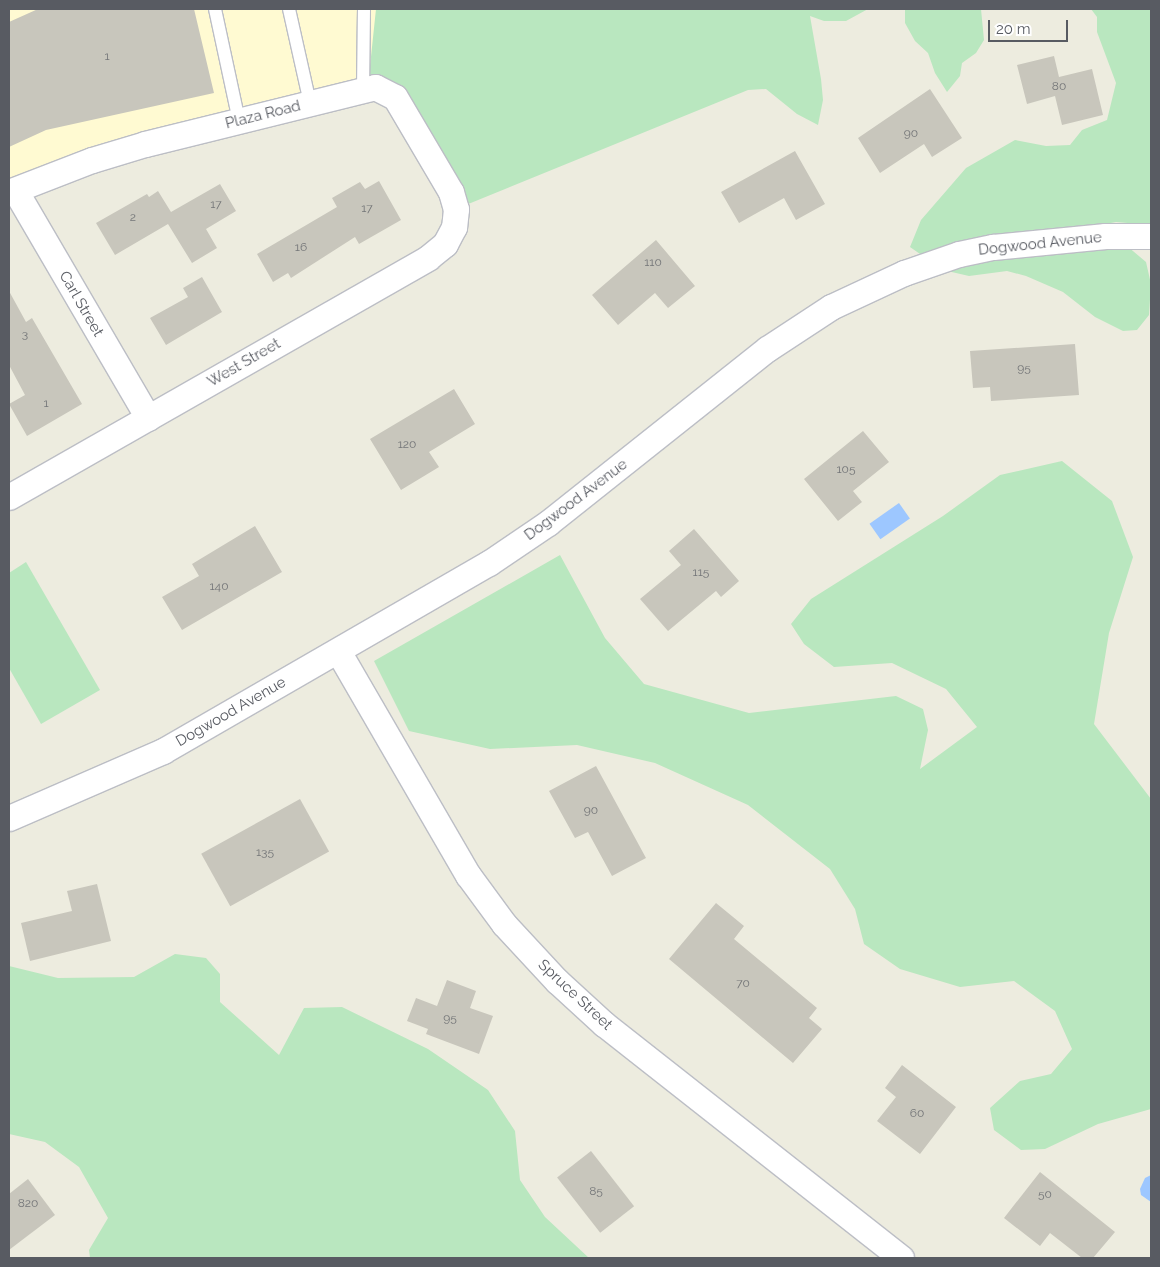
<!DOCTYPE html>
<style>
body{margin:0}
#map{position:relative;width:1160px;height:1267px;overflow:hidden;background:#edecdf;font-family:Raleway,sans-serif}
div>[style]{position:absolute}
.commercial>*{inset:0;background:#fffad2}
.green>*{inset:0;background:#b9e7bf}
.water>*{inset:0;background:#9dc7ff;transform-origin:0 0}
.building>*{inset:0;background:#c8c6bc;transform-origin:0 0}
.roads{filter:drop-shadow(1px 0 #bcbec5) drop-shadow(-1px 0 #bcbec5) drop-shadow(0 1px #bcbec5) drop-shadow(0 -1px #bcbec5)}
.lane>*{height:12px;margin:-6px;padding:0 6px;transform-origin:6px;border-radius:6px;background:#fff}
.street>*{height:25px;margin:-12.5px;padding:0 12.5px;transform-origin:12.5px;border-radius:12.5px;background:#fff}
span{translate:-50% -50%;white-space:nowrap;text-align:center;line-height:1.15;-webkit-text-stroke:4px #fff;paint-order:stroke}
.number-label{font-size:12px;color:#747678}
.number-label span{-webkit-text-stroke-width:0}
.street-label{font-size:15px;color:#585b62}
.frame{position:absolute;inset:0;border:10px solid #585b62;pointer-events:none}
.scale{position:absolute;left:988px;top:20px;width:80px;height:22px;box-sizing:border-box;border:2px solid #585b62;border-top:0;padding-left:6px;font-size:15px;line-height:18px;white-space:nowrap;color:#585b62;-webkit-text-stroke:4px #fff;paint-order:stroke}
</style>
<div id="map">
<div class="commercial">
<i style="clip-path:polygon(9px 9px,386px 9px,375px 87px,9px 192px)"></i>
</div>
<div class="green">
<i style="clip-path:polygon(376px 9px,868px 9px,846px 21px,824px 21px,810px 16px,821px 79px,823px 100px,818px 125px,797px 114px,766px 89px,748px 90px,456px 209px,395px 97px,368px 85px)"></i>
<i style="clip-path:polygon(905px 9px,981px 9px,984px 40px,976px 53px,962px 63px,960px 76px,947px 92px,935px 73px,928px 53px,915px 41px,905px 23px)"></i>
<i style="clip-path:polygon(1091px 9px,1151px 9px,1151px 225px,1116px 222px,1085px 228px,1127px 246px,1146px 262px,1151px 284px,1149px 315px,1137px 330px,1123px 331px,1095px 317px,1063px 292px,1026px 276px,1007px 271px,969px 276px,943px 270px,910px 247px,921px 220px,966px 168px,1015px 140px,1046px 146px,1070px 145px,1082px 130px,1107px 120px,1116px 83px,1097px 32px,1097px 17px)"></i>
<i style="clip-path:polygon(1062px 461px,1112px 501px,1133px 557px,1109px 633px,1094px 724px,1151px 799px,1151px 1109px,1098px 1124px,1045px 1149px,1021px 1150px,994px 1130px,990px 1108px,1020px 1081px,1051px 1074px,1072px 1049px,1055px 1011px,1014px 981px,960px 987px,900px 969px,864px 944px,855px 909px,830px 869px,748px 805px,655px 763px,577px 745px,490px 749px,409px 731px,374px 661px,560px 555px,605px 638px,644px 684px,749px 713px,896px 696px,923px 709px,928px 730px,920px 769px,977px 727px,946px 689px,892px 663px,834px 667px,804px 644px,791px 624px,811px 599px,943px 516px,1000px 475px)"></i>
<i style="clip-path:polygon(26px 562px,100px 690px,41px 724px,9px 668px,9px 573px)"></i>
<i style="clip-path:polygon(175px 954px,206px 958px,220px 974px,220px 1002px,279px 1055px,304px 1008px,342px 1007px,428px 1049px,488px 1090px,515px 1131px,520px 1180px,545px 1217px,589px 1258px,90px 1258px,89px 1250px,108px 1218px,79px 1167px,45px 1142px,9px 1134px,9px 966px,58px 978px,134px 977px)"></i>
</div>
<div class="water">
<i style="left:899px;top:503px;width:19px;height:36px;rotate:55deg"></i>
<i style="clip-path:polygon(1151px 1175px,1151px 1202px,1141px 1195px,1140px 1189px,1145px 1178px)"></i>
</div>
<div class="building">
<i style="clip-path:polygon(38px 9px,194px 9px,214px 93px,46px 130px,9px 147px,9px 22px)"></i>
<i style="clip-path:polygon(1054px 56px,1059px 77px,1092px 69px,1103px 115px,1062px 125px,1055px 96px,1027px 104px,1017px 65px)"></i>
<i style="clip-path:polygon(930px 89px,962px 138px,932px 157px,924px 144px,880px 173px,858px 138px)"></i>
<i style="clip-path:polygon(795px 151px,825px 204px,796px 220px,784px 198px,739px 223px,721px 192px)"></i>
<i style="clip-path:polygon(379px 181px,401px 220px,359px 244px,355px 237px,291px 278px,288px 273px,273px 282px,257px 254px,337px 207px,332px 198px,360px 182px,365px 189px)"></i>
<i style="clip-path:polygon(220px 184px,236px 211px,206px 229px,217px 248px,192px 263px,168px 224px,115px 255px,96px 223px,147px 194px,149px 197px,158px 191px,171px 212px)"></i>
<i style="clip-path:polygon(656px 240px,695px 286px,668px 308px,655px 293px,618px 325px,592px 295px)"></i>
<i style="clip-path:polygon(202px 277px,222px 312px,166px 345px,150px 318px,188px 297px,183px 288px)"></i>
<i style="clip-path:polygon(9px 291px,26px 322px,32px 318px,82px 404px,27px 436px,9px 404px,25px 395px,9px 365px)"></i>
<i style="clip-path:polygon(1075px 344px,1079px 395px,991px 401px,990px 387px,973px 388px,970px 351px)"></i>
<i style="clip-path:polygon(454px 389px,475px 424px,429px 452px,439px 467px,401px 490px,370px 439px)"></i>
<i style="clip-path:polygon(863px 431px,889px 462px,853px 491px,862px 502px,838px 521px,804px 479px)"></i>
<i style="clip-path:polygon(255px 526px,282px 572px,182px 630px,162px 597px,199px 576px,192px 564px)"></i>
<i style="clip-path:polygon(694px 529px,739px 581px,721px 597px,716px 591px,668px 631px,640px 599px,681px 565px,669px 551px)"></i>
<i style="clip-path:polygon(596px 766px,646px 858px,612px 876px,588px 832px,575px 838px,549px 791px)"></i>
<i style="left:300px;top:799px;width:60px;height:113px;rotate:61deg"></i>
<i style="clip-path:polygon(97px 884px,111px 941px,30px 961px,21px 923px,72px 911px,67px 891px)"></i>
<i style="clip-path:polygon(716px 903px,744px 926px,734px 939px,817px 1008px,809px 1018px,822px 1029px,793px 1063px,669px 959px)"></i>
<i style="clip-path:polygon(447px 980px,476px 991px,470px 1008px,493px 1016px,479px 1054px,426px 1034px,428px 1029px,407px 1021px,416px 998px,437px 1006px)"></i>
<i style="clip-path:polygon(902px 1065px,956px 1107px,920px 1154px,877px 1121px,896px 1097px,885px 1088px)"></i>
<i style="left:591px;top:1151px;width:70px;height:43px;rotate:52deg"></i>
<i style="clip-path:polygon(1040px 1172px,1115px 1232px,1093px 1258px,1082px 1258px,1050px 1233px,1040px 1246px,1004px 1218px)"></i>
<i style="clip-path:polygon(28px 1179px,55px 1215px,9px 1250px,9px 1194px)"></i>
</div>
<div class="roads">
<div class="lane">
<i style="left:215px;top:9px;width:115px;rotate:77.9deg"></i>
<i style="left:289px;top:9px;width:96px;rotate:77.4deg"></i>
<i style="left:363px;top:90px;width:81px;rotate:-89.3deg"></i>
</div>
<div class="street">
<i style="left:15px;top:190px;width:264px;rotate:59.7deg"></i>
<i style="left:9px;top:192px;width:89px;rotate:-21.1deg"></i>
<i style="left:92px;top:160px;width:55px;rotate:-16.8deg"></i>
<i style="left:145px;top:144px;width:237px;rotate:-13.9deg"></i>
<i style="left:375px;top:87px;width:22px;rotate:27deg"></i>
<i style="left:395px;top:97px;width:110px;rotate:59.5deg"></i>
<i style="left:451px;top:192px;width:18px;rotate:74deg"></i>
<i style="left:456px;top:209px;width:18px;rotate:96deg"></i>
<i style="left:454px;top:227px;width:19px;rotate:118deg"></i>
<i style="left:445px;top:244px;width:22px;rotate:141deg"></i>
<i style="left:428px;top:258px;width:482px;rotate:150.3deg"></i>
<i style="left:338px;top:651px;width:259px;rotate:59.9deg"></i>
<i style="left:468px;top:875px;width:61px;rotate:53.7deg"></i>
<i style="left:504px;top:924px;width:78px;rotate:47.1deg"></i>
<i style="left:557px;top:981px;width:64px;rotate:42.5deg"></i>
<i style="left:604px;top:1024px;width:378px;rotate:38.2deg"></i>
<i style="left:9px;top:818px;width:168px;rotate:-23.5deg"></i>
<i style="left:163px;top:751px;width:376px;rotate:-30deg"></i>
<i style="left:489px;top:563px;width:71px;rotate:-34.1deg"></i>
<i style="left:548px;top:523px;width:280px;rotate:-38.5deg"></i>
<i style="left:767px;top:349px;width:77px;rotate:-33.3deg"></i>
<i style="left:831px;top:307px;width:81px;rotate:-25deg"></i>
<i style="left:904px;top:273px;width:58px;rotate:-19.1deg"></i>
<i style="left:959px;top:254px;width:35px;rotate:-12deg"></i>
<i style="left:993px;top:247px;width:113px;rotate:-5.6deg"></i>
<i style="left:1105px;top:236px;width:46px"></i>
</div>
</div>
<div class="number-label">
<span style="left:107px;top:57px">1</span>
<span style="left:1059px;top:87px">80</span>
<span style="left:911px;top:134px">90</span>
<span style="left:216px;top:205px">17</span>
<span style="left:367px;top:209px">17</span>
<span style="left:133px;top:218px">2</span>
<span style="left:301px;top:248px">16</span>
<span style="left:653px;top:263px">110</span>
<span style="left:25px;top:335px">3</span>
<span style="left:1024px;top:369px">95</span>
<span style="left:46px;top:404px">1</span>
<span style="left:407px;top:445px">120</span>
<span style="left:846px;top:470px">105</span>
<span style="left:701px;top:573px">115</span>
<span style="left:219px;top:587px">140</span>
<span style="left:591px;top:811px">90</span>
<span style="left:265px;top:853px">135</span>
<span style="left:743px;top:984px">70</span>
<span style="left:450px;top:1019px">95</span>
<span style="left:917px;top:1114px">60</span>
<span style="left:596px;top:1192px">85</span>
<span style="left:1045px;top:1195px">50</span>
<span style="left:28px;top:1204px">820</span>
</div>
<div class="street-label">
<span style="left:263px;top:115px;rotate:-14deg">Plaza Road</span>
<span style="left:1040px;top:244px;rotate:-6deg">Dogwood Avenue</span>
<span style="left:81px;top:304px;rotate:60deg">Carl Street</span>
<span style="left:244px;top:363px;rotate:-30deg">West Street</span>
<span style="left:576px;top:500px;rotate:-37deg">Dogwood Avenue</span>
<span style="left:231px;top:712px;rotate:-30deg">Dogwood Avenue</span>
<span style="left:575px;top:995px;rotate:43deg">Spruce Street</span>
</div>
<div class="frame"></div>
<div class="scale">20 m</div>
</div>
